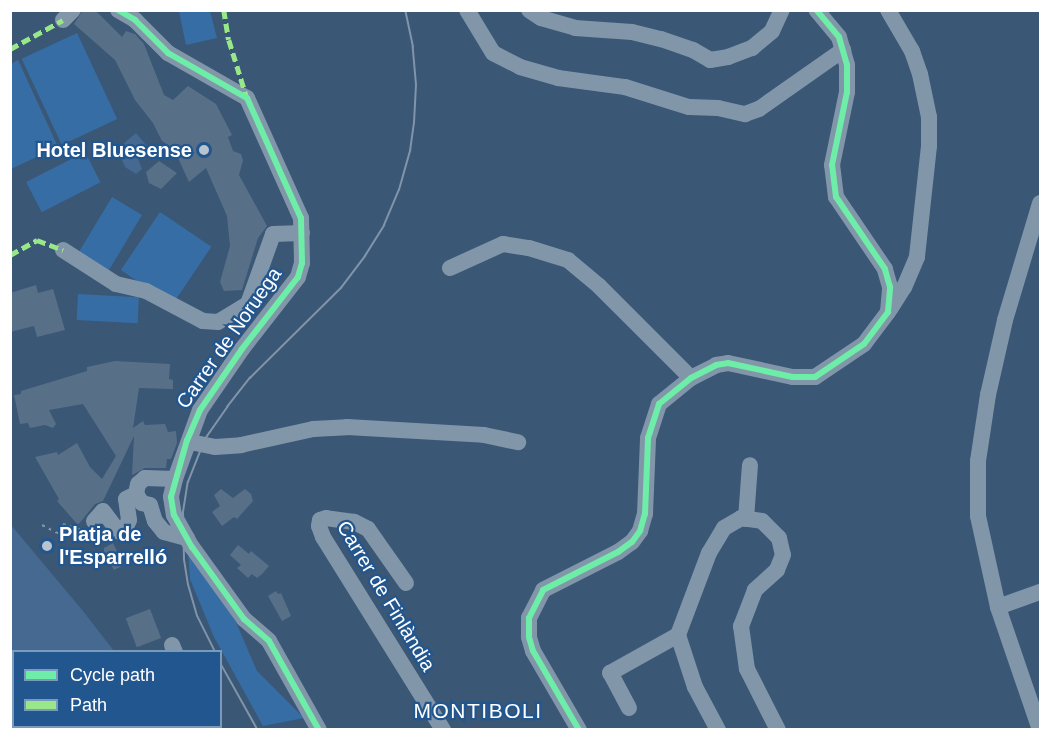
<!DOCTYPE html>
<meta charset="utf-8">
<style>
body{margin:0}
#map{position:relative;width:1051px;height:740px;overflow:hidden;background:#3a5776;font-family:Arial,sans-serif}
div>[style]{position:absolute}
.green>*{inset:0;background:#376da5;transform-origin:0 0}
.water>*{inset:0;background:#456990}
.building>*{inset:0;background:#586f88;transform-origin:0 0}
.path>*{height:2px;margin-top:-1px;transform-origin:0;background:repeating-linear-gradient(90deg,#8296a9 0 3px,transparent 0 7.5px)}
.minor>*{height:16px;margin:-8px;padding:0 8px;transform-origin:8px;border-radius:8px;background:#8296a9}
.tram>*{height:1.5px;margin:-0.75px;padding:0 0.75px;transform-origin:0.75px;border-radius:0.75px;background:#8194a9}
.minor-bridge>*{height:16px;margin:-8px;padding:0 8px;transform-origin:8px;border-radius:8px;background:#8296a9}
.quiet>*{height:4.5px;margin-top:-2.25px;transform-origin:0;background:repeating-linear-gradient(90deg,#98e88a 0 9px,transparent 0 13.5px)}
.cycleway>*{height:6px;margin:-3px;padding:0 3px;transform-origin:3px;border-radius:3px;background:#6deda7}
.dots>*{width:16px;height:16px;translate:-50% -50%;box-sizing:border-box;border:3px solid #22568f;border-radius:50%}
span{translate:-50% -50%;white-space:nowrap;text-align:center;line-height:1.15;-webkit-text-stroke:4.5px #22568f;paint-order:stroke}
.poi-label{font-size:20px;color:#fff;font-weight:700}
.right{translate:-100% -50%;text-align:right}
.left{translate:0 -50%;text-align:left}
.street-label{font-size:20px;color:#fff}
.neighbourhood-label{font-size:21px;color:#fff;letter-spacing:1.5px}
.frame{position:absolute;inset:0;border:12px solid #fff;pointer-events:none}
.legend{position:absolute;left:12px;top:650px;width:210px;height:78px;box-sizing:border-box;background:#22568f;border:2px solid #7a9abc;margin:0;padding:8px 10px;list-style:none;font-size:18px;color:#fff}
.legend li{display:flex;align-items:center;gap:12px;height:30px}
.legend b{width:30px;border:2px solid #7a9abc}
</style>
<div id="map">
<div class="green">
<i style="clip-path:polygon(179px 11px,210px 11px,217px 38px,186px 45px)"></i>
<i style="left:77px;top:33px;width:95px;height:61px;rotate:65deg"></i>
<i style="clip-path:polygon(18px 60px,58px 147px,11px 169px,11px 64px)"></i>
<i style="left:85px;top:152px;width:34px;height:66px;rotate:63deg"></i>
<i style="left:112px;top:197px;width:35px;height:71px;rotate:31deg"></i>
<i style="left:160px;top:212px;width:62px;height:70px;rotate:34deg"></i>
<i style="left:78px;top:294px;width:61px;height:26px;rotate:3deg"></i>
<i style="clip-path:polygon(188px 550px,235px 620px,257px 671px,304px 718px,263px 726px,214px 637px,190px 579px)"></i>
</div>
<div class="water">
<i style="clip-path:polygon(136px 133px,147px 146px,137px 156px,142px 169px,136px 174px,125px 167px,117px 149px)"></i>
<i style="clip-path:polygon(11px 525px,83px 611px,114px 651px,14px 652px,14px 726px,128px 726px,129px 729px,11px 729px)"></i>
</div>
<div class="building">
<i style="clip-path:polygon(83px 10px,95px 10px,122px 37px,126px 31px,135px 34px,144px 44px,164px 95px,173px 100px,188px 86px,216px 104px,232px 135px,228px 137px,233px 151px,241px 154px,243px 160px,239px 175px,267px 226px,258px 238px,242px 290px,224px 291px,220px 282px,230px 246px,227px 216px,206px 168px,189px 182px,174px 149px,162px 141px,153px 123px,135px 100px,115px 60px,74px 24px)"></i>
<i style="clip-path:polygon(159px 161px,177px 173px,161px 189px,149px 183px,146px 172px)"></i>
<i style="clip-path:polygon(36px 285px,38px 293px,53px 289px,65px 330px,37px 337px,34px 326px,10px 332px,10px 293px)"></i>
<i style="clip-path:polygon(115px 361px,170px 364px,169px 379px,173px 380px,173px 389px,139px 388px,133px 428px,143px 421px,145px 425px,165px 424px,168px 432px,176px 431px,177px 443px,171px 459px,167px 459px,166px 468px,145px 468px,132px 475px,134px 436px,103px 501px,95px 504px,78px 525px,57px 501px,59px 499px,35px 457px,57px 452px,58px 455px,77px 443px,90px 467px,102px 479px,116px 456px,83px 404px,49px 410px,56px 424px,53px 428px,45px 425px,30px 428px,28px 423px,20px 424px,14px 395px,21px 394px,21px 391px,87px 371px,87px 367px)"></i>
<i style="clip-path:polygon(221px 489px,233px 498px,245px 489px,251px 494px,253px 501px,237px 519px,234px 517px,222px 526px,212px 512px,220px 506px,214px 495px)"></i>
<i style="clip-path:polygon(113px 543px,124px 565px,114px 570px,104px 552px,104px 548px)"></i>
<i style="clip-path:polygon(238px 545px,249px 554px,251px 551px,269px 566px,262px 574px,257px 578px,252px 574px,248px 578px,237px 568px,241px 565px,230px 555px)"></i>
<i style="clip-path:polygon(276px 591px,278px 594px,281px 593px,291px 616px,282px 621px,268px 596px)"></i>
<i style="left:150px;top:609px;width:31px;height:26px;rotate:69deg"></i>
</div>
<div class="path">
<i style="left:42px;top:525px;width:17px;rotate:28deg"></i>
<i style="left:57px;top:533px;width:8px;rotate:-7deg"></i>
<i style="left:65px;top:532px;width:8px;rotate:-104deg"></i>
<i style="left:63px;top:524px;width:21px;rotate:17deg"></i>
</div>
<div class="minor">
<i style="left:118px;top:10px;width:20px;rotate:30deg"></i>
<i style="left:135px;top:20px;width:47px;rotate:45deg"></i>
<i style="left:168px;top:53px;width:91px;rotate:29.7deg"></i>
<i style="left:247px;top:98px;width:132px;rotate:65.8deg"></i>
<i style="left:301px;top:218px;width:45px;rotate:88.7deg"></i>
<i style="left:302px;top:263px;width:15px;rotate:106deg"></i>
<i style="left:298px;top:277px;width:91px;rotate:127.9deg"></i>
<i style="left:242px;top:349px;width:74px;rotate:124.5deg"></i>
<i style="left:200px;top:410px;width:73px;rotate:109.9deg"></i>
<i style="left:175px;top:479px;width:18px;rotate:103deg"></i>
<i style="left:171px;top:497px;width:18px;rotate:81deg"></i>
<i style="left:467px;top:10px;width:50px;rotate:58.8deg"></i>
<i style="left:493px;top:53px;width:30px;rotate:27deg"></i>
<i style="left:520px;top:67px;width:40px;rotate:16deg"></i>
<i style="left:558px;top:78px;width:68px;rotate:7.7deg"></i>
<i style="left:625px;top:87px;width:67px;rotate:17.4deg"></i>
<i style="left:689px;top:107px;width:29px;rotate:2deg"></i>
<i style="left:718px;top:108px;width:28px;rotate:13deg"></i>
<i style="left:745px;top:114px;width:15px;rotate:-20deg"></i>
<i style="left:759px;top:109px;width:103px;rotate:-35.1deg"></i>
<i style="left:529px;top:10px;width:14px;rotate:34deg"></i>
<i style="left:541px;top:18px;width:35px;rotate:16deg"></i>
<i style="left:575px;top:28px;width:57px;rotate:4deg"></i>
<i style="left:632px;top:32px;width:30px;rotate:14deg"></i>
<i style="left:661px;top:39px;width:34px;rotate:19deg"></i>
<i style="left:693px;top:50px;width:20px;rotate:30deg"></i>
<i style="left:710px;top:60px;width:18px;rotate:-9deg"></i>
<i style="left:728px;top:57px;width:26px;rotate:-21deg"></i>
<i style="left:752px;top:48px;width:26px;rotate:-40deg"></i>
<i style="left:772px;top:31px;width:23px;rotate:-65deg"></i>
<i style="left:888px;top:10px;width:48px;rotate:59.7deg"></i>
<i style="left:912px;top:51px;width:24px;rotate:71deg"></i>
<i style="left:920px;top:74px;width:44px;rotate:78.2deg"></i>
<i style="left:929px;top:117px;width:29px;rotate:90deg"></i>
<i style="left:929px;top:146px;width:112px;rotate:96.2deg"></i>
<i style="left:917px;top:257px;width:33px;rotate:113deg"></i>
<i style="left:904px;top:287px;width:26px;rotate:122deg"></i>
<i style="left:63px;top:20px;width:14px;rotate:-45deg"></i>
<i style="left:63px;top:250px;width:63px;rotate:32.7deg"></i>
<i style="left:116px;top:284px;width:31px;rotate:13deg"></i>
<i style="left:146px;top:291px;width:64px;rotate:27.8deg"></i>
<i style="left:203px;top:321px;width:15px;rotate:4deg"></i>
<i style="left:218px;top:322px;width:35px;rotate:-31deg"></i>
<i style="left:248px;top:304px;width:74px;rotate:-70.3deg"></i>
<i style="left:273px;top:234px;width:29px;rotate:-2deg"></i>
<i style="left:450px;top:268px;width:58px;rotate:-24.4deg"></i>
<i style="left:503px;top:244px;width:26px;rotate:9deg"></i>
<i style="left:529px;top:248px;width:41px;rotate:17.1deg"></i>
<i style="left:568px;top:260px;width:40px;rotate:40deg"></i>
<i style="left:599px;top:286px;width:130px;rotate:45deg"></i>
<i style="left:215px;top:447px;width:26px;rotate:-4deg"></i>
<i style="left:241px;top:445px;width:74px;rotate:-12.5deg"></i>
<i style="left:313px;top:429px;width:34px;rotate:-3deg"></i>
<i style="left:347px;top:427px;width:137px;rotate:3.3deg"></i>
<i style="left:484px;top:435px;width:35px;rotate:12deg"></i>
<i style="left:175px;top:479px;width:30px;rotate:-178deg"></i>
<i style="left:145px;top:478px;width:9px;rotate:139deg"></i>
<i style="left:138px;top:484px;width:10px;rotate:101deg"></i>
<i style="left:136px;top:494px;width:11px;rotate:56deg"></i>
<i style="left:142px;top:503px;width:8px;rotate:14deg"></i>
<i style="left:150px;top:505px;width:17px;rotate:73deg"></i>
<i style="left:155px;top:521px;width:14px;rotate:51deg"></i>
<i style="left:164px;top:532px;width:24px;rotate:15deg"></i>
<i style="left:746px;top:519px;width:54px;rotate:-85.8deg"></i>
<i style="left:94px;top:521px;width:13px;rotate:-48deg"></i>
<i style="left:103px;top:511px;width:25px;rotate:53deg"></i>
<i style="left:118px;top:531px;width:5px;rotate:22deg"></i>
<i style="left:123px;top:533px;width:14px;rotate:-65deg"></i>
<i style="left:129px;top:520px;width:21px;rotate:-98deg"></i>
<i style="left:126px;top:499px;width:11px;rotate:-27deg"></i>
<i style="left:192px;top:547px;width:89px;rotate:54.2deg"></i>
<i style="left:244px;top:619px;width:33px;rotate:41deg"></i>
<i style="left:269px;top:641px;width:102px;rotate:60.7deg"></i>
<i style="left:406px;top:583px;width:66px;rotate:-125.1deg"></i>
<i style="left:368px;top:529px;width:16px;rotate:-153deg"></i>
<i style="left:354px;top:522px;width:28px;rotate:-172deg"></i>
<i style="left:326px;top:518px;width:6px;rotate:162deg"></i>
<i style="left:320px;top:520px;width:6px;rotate:99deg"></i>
<i style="left:319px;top:526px;width:12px;rotate:70deg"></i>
<i style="left:323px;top:537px;width:227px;rotate:58.1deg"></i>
<i style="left:998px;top:607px;width:45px;rotate:-19.7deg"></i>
<i style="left:172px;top:645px;width:8px;rotate:67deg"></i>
<i style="left:629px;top:708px;width:40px;rotate:-118deg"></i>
<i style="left:610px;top:673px;width:78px;rotate:-29.2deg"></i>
<i style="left:203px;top:726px;width:4px;rotate:76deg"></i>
<i style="left:579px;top:730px;width:91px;rotate:-120.2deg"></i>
<i style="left:533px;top:651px;width:15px;rotate:-106deg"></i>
<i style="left:529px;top:637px;width:19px;rotate:-90deg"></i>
<i style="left:529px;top:618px;width:31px;rotate:-63deg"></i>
<i style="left:543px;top:590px;width:84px;rotate:-26.9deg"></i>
<i style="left:618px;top:552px;width:17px;rotate:-36deg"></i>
<i style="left:632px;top:542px;width:14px;rotate:-54deg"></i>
<i style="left:640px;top:531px;width:18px;rotate:-74deg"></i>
<i style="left:645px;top:514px;width:76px;rotate:-87.7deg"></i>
<i style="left:648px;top:438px;width:36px;rotate:-72deg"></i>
<i style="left:659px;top:404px;width:41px;rotate:-39.1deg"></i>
<i style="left:691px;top:378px;width:28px;rotate:-27deg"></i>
<i style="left:716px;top:365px;width:12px;rotate:-9deg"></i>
<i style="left:728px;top:363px;width:66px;rotate:12.2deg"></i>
<i style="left:793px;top:377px;width:22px"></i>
<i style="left:815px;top:377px;width:59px;rotate:-34deg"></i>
<i style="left:864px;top:344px;width:40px;rotate:-53deg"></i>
<i style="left:888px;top:312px;width:25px;rotate:-85deg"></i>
<i style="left:890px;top:287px;width:19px;rotate:-106deg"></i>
<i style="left:885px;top:269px;width:87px;rotate:-124.2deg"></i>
<i style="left:836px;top:197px;width:32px;rotate:-97deg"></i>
<i style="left:832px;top:165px;width:75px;rotate:-78.4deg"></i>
<i style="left:847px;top:92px;width:27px;rotate:-90deg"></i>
<i style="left:847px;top:65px;width:29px;rotate:-106deg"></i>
<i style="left:839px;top:37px;width:35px;rotate:-130deg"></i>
<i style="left:718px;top:730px;width:49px;rotate:-118.1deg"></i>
<i style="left:695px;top:687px;width:55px;rotate:-108.1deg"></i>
<i style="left:678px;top:635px;width:88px;rotate:-69.3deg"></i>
<i style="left:709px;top:553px;width:29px;rotate:-59deg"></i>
<i style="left:724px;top:528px;width:20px;rotate:-30deg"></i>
<i style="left:741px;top:518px;width:21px;rotate:8deg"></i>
<i style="left:762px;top:521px;width:24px;rotate:45deg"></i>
<i style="left:779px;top:538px;width:17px;rotate:77deg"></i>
<i style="left:783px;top:555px;width:16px;rotate:112deg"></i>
<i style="left:777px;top:570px;width:30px;rotate:138deg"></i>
<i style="left:755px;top:590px;width:39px;rotate:111deg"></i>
<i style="left:741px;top:626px;width:43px;rotate:82.1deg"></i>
<i style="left:747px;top:669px;width:68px;rotate:63.1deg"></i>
<i style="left:1040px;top:730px;width:130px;rotate:-108.9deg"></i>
<i style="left:998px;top:607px;width:93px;rotate:-102.4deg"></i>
<i style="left:978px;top:516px;width:55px;rotate:-90deg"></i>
<i style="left:978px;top:461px;width:67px;rotate:-81.4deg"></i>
<i style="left:988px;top:395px;width:77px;rotate:-77.2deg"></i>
<i style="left:1005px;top:320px;width:122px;rotate:-73.3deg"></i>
</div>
<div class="tram">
<i style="left:215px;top:652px;width:40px;rotate:-116.6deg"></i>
<i style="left:197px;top:616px;width:32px;rotate:-106deg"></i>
<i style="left:188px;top:585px;width:26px;rotate:-99deg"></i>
<i style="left:184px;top:559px;width:47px;rotate:-91.2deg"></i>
<i style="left:183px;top:512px;width:30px;rotate:-81deg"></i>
<i style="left:188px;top:482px;width:46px;rotate:-68.4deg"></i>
<i style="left:205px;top:439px;width:39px;rotate:-55deg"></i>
<i style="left:227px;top:407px;width:37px;rotate:-52deg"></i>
<i style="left:250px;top:378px;width:128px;rotate:-44.7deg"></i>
<i style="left:341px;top:288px;width:40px;rotate:-53deg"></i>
<i style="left:365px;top:256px;width:36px;rotate:-58deg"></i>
<i style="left:384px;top:225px;width:38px;rotate:-67deg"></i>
<i style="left:399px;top:190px;width:41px;rotate:-74.2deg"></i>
<i style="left:410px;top:151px;width:28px;rotate:-82deg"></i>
<i style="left:414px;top:123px;width:38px;rotate:-87deg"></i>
<i style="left:416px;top:85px;width:38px;rotate:-95deg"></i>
<i style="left:413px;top:47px;width:38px;rotate:-102deg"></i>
<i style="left:220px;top:662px;width:78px;rotate:60.8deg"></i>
</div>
<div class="minor-bridge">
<i style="left:195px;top:443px;width:20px;rotate:11deg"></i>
<i style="left:174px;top:515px;width:37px;rotate:61deg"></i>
</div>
<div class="quiet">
<i style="left:224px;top:10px;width:30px;rotate:81deg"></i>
<i style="left:229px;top:40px;width:61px;rotate:72.8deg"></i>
<i style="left:10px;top:49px;width:60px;rotate:-28.7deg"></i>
<i style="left:10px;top:255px;width:31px;rotate:-29deg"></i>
<i style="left:37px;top:240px;width:28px;rotate:21deg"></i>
</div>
<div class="cycleway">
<i style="left:118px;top:10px;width:20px;rotate:30deg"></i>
<i style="left:135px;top:20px;width:47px;rotate:45deg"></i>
<i style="left:168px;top:53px;width:91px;rotate:29.7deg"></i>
<i style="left:247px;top:98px;width:132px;rotate:65.8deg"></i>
<i style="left:301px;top:218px;width:45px;rotate:88.7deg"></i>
<i style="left:302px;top:263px;width:15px;rotate:106deg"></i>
<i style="left:298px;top:277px;width:91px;rotate:127.9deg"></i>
<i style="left:242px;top:349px;width:74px;rotate:124.5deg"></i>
<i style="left:200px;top:410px;width:33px;rotate:113deg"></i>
<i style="left:187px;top:440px;width:59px;rotate:105.7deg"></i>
<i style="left:171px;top:497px;width:18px;rotate:81deg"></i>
<i style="left:174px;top:515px;width:37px;rotate:61deg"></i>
<i style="left:192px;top:547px;width:89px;rotate:54.2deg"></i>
<i style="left:244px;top:619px;width:33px;rotate:41deg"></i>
<i style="left:269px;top:641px;width:102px;rotate:60.7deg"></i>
<i style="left:579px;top:730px;width:91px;rotate:-120.2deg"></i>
<i style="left:533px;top:651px;width:15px;rotate:-106deg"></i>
<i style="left:529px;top:637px;width:19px;rotate:-90deg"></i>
<i style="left:529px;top:618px;width:31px;rotate:-63deg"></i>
<i style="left:543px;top:590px;width:84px;rotate:-26.9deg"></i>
<i style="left:618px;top:552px;width:17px;rotate:-36deg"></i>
<i style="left:632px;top:542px;width:14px;rotate:-54deg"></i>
<i style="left:640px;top:531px;width:18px;rotate:-74deg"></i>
<i style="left:645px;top:514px;width:76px;rotate:-87.7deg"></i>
<i style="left:648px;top:438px;width:36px;rotate:-72deg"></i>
<i style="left:659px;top:404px;width:41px;rotate:-39.1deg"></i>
<i style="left:691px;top:378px;width:28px;rotate:-27deg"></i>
<i style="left:716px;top:365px;width:12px;rotate:-9deg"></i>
<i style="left:728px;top:363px;width:66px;rotate:12.2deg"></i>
<i style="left:793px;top:377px;width:22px"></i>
<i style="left:815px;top:377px;width:59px;rotate:-34deg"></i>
<i style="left:864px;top:344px;width:40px;rotate:-53deg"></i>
<i style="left:888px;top:312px;width:25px;rotate:-85deg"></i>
<i style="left:890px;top:287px;width:19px;rotate:-106deg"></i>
<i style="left:885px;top:269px;width:87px;rotate:-124.2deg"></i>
<i style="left:836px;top:197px;width:32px;rotate:-97deg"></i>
<i style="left:832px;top:165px;width:75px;rotate:-78.4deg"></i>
<i style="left:847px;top:92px;width:27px;rotate:-90deg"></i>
<i style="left:847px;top:65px;width:29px;rotate:-106deg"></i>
<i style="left:839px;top:37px;width:35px;rotate:-130deg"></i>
</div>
<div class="dots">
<i style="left:204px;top:150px;background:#bac4cf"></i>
<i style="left:47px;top:546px;background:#bac4cf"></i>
</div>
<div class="poi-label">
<span class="right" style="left:192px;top:150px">Hotel Bluesense</span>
<span class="left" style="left:59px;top:546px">Platja de<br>l'Esparrelló</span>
</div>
<div class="street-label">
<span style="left:229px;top:338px;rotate:-55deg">Carrer de Noruega</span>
<span style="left:386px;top:596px;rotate:59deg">Carrer de Finlàndia</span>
</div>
<div class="neighbourhood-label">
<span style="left:478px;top:711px">MONTIBOLI</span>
</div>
<div class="frame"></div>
<ul class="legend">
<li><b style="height:8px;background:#6deda7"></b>Cycle path</li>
<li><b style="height:8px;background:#98e88a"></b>Path</li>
</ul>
</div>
